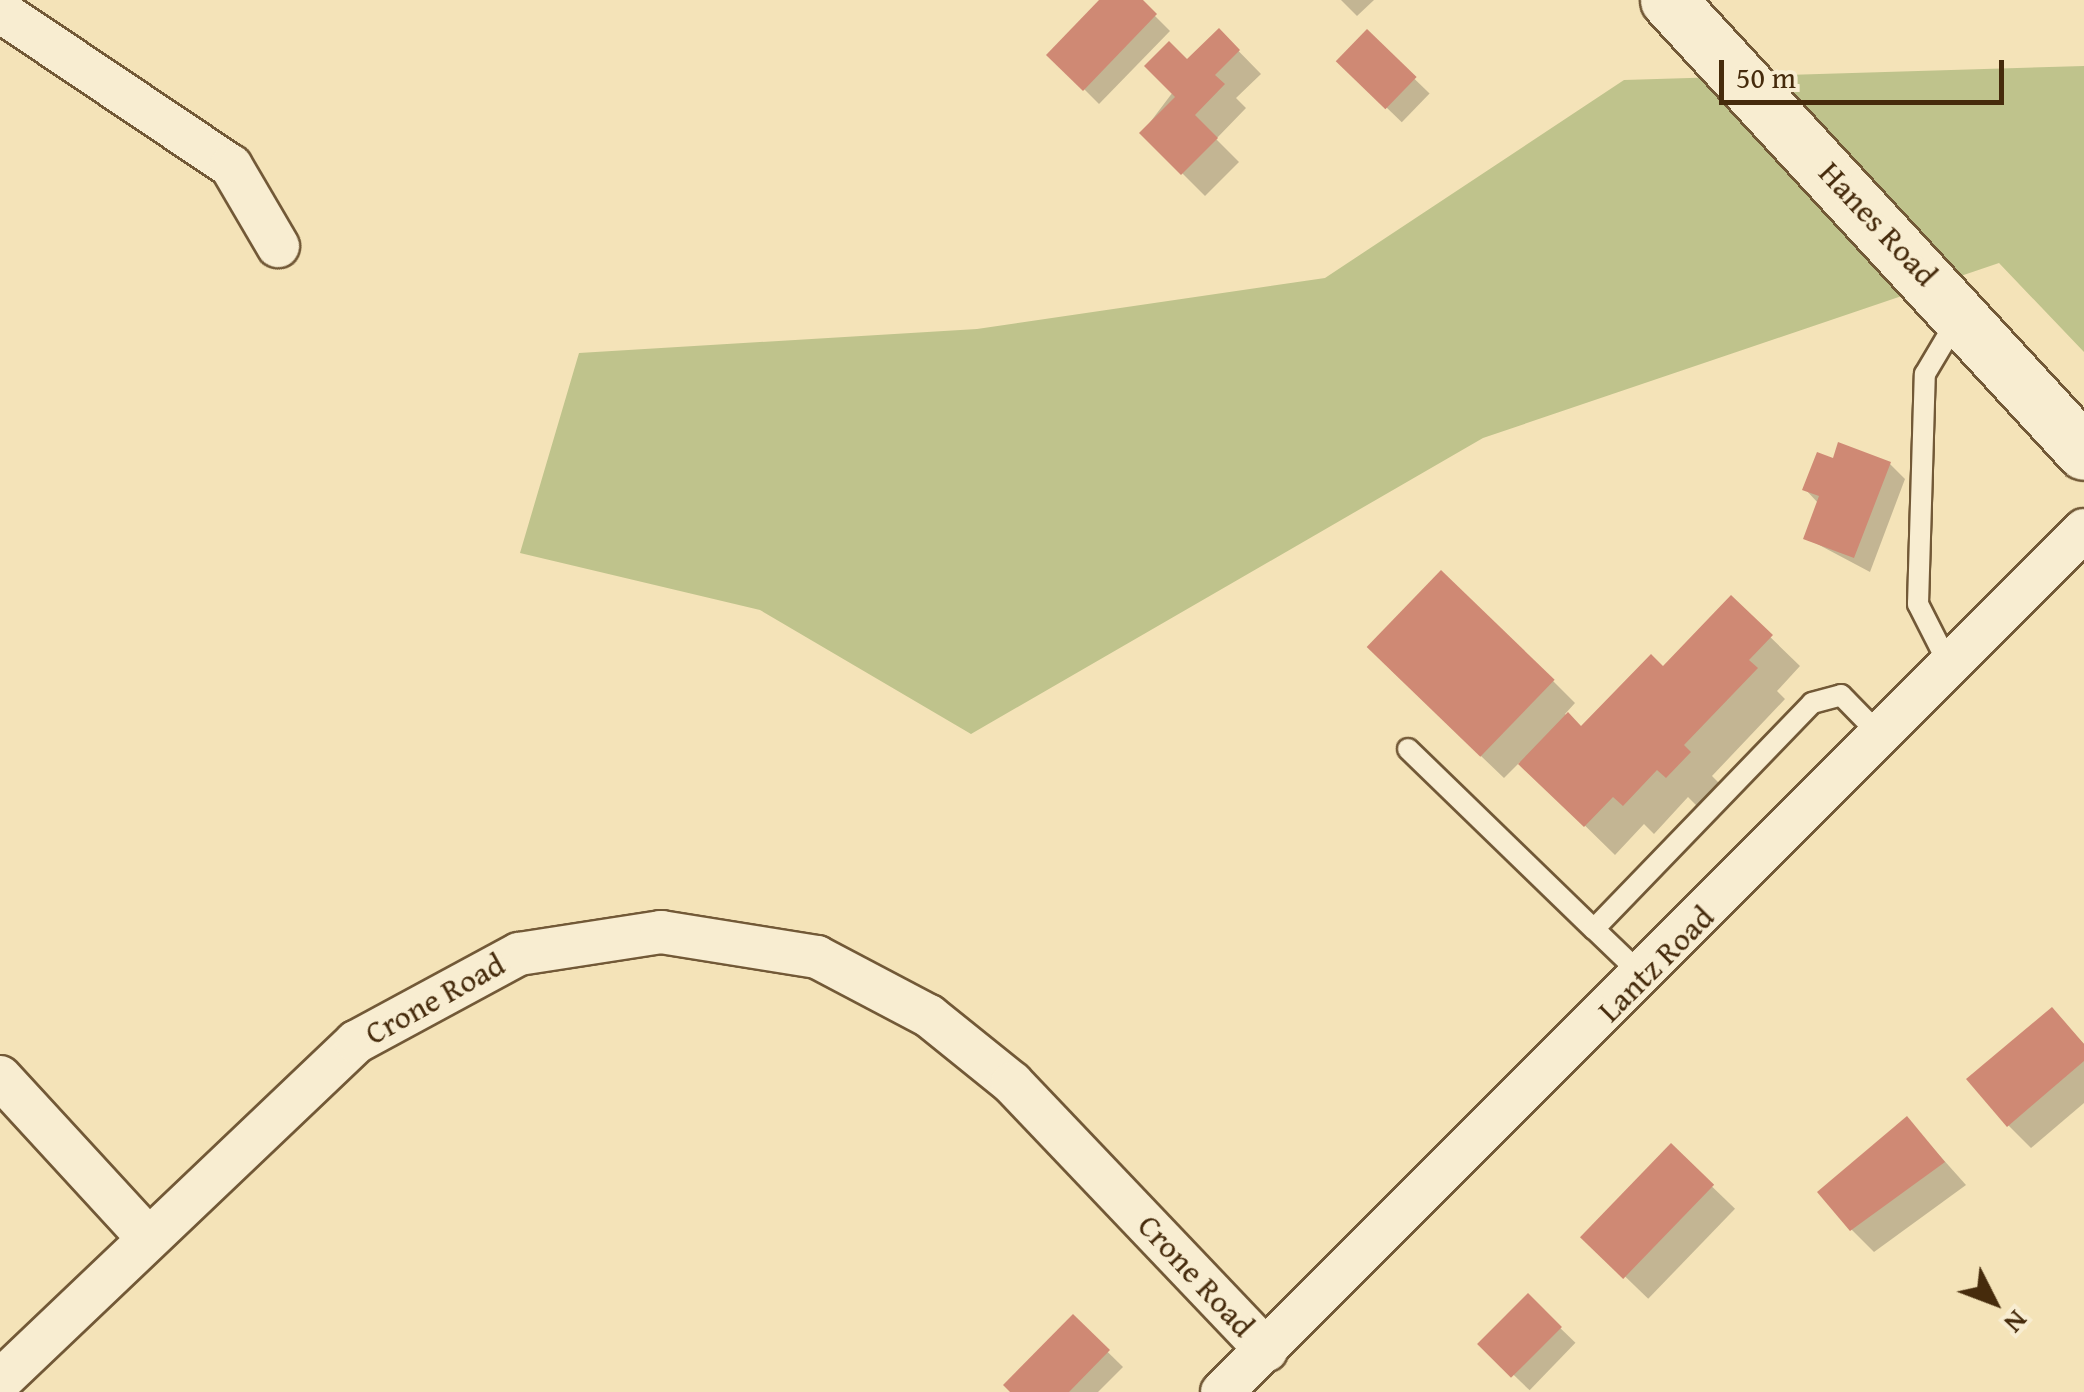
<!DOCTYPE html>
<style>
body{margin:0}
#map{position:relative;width:2084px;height:1392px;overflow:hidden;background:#f4e3b8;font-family:"Gentium Book Plus",serif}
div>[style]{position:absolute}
.green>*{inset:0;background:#bfc38c}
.shadow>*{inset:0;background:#0003;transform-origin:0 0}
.building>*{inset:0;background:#cf8974;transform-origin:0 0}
.roads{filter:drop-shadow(2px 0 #725937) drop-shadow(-2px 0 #725937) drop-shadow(0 2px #725937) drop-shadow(0 -2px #725937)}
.lane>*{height:20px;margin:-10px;padding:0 10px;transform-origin:10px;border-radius:10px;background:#f8edd1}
.street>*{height:42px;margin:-21px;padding:0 21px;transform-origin:21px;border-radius:21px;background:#f8edd1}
.secondary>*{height:55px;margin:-27.5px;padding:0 27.5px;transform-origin:27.5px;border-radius:27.5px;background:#f8edd1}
span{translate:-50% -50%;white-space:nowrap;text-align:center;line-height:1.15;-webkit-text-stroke:9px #f8edd1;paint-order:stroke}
.street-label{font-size:32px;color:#462b0c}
.north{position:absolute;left:1944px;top:1252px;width:100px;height:100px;-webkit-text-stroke:8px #f8edd1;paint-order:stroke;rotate:132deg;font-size:28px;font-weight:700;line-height:40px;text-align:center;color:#462b0c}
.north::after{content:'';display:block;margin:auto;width:35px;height:45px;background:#462b0c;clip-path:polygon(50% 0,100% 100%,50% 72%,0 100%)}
.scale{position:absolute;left:1719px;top:60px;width:285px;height:45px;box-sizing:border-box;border:5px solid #462b0c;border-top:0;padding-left:12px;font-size:30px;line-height:35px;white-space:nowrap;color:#462b0c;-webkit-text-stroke:8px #f8edd1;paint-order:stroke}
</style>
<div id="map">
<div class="green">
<i style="clip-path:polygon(2084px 66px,2084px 352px,1999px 263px,1483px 438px,971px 734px,760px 610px,520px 553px,579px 353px,977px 329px,1325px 278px,1624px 80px)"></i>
</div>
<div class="shadow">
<i style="clip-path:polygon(1102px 0,1139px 0,1170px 31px,1099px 104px,1050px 55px)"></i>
<i style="clip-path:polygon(1341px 0,1374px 0,1357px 16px)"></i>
<i style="clip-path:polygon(1219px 31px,1261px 74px,1236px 98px,1246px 108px,1216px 139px,1239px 162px,1205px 196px,1142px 133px)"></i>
<i style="left:1367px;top:33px;width:87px;height:40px;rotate:44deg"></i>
<i style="clip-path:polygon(1834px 461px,1890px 464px,1905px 479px,1870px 572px,1806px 538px,1819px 504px,1805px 489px)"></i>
<i style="clip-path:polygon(1731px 599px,1800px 666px,1777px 691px,1785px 699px,1712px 776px,1719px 783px,1697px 806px,1688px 797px,1654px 834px,1644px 824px,1615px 855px,1520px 762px,1504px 778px,1391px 670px,1553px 681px,1575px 703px,1565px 714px,1581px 730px,1663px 669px)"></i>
<i style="clip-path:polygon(2052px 1010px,2084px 1044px,2084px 1103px,2031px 1148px,2008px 1125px)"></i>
<i style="clip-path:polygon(1907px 1119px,1966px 1185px,1874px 1252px,1851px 1229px)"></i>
<i style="left:1671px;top:1147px;width:89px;height:125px;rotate:44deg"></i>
<i style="left:1528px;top:1297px;width:66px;height:66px;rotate:44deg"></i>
<i style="clip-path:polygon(1073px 1318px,1123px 1367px,1098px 1392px,1014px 1392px)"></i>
</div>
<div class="building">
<i style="clip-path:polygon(1099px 0,1143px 0,1157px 14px,1083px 91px,1046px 55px)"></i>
<i style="clip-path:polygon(1219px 28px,1240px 50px,1215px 75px,1225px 84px,1195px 115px,1218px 138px,1181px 175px,1139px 133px,1175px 97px,1144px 66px,1169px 41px,1187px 59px)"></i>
<i style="left:1367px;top:29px;width:69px;height:45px;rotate:44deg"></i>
<i style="clip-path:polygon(1838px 442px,1891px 462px,1854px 558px,1803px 539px,1819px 496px,1802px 490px,1817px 452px,1833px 458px)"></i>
<i style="left:1441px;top:570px;width:158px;height:107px;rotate:44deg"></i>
<i style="clip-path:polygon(1731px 595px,1773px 635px,1749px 660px,1758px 668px,1684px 745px,1691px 752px,1666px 778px,1657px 770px,1623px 806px,1613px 797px,1584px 827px,1518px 764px,1568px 712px,1581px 726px,1651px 654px,1663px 666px)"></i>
<i style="clip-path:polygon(2052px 1007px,2084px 1044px,2084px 1061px,2007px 1127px,1966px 1079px)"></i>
<i style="clip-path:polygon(1907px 1116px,1945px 1162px,1850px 1231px,1817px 1192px)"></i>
<i style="left:1671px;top:1143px;width:60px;height:131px;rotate:44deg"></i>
<i style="left:1528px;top:1293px;width:48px;height:72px;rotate:45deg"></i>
<i style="clip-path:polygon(1073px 1314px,1110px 1350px,1069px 1392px,1010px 1392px,1003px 1385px)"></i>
</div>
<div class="roads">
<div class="lane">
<i style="left:1950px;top:667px;width:71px;rotate:-116.9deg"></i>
<i style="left:1918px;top:604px;width:230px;rotate:-88.3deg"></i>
<i style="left:1925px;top:374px;width:63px;rotate:-59.3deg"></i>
<i style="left:1408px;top:749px;width:259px;rotate:44.1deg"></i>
<i style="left:1642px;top:975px;width:66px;rotate:-136.2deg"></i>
<i style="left:1594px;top:929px;width:314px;rotate:-46deg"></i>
<i style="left:1812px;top:703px;width:30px;rotate:-15deg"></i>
<i style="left:1841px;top:695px;width:57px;rotate:45.7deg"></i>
</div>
<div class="street">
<i style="left:0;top:11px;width:278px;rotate:33.9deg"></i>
<i style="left:231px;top:166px;width:93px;rotate:59.6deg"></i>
<i style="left:0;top:1077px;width:219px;rotate:47.4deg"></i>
<i style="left:0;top:1381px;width:492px;rotate:-43.6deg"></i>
<i style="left:356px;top:1042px;width:185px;rotate:-28.4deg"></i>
<i style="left:519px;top:954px;width:144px;rotate:-8.8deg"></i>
<i style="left:661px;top:932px;width:158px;rotate:9.1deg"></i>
<i style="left:817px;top:957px;width:127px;rotate:27.8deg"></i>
<i style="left:929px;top:1016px;width:107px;rotate:38.9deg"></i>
<i style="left:1012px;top:1083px;width:369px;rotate:46.4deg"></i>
<i style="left:1222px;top:1392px;width:1219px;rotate:-45deg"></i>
</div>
<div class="secondary">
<i style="left:1668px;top:0;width:614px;rotate:47.37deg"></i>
</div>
</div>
<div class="street-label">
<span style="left:1878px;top:224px;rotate:47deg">Hanes Road</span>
<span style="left:1656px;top:964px;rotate:-45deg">Lantz Road</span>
<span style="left:435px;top:999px;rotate:-29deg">Crone Road</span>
<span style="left:1196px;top:1276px;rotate:47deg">Crone Road</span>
</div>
<div class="north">N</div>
<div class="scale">50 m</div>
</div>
